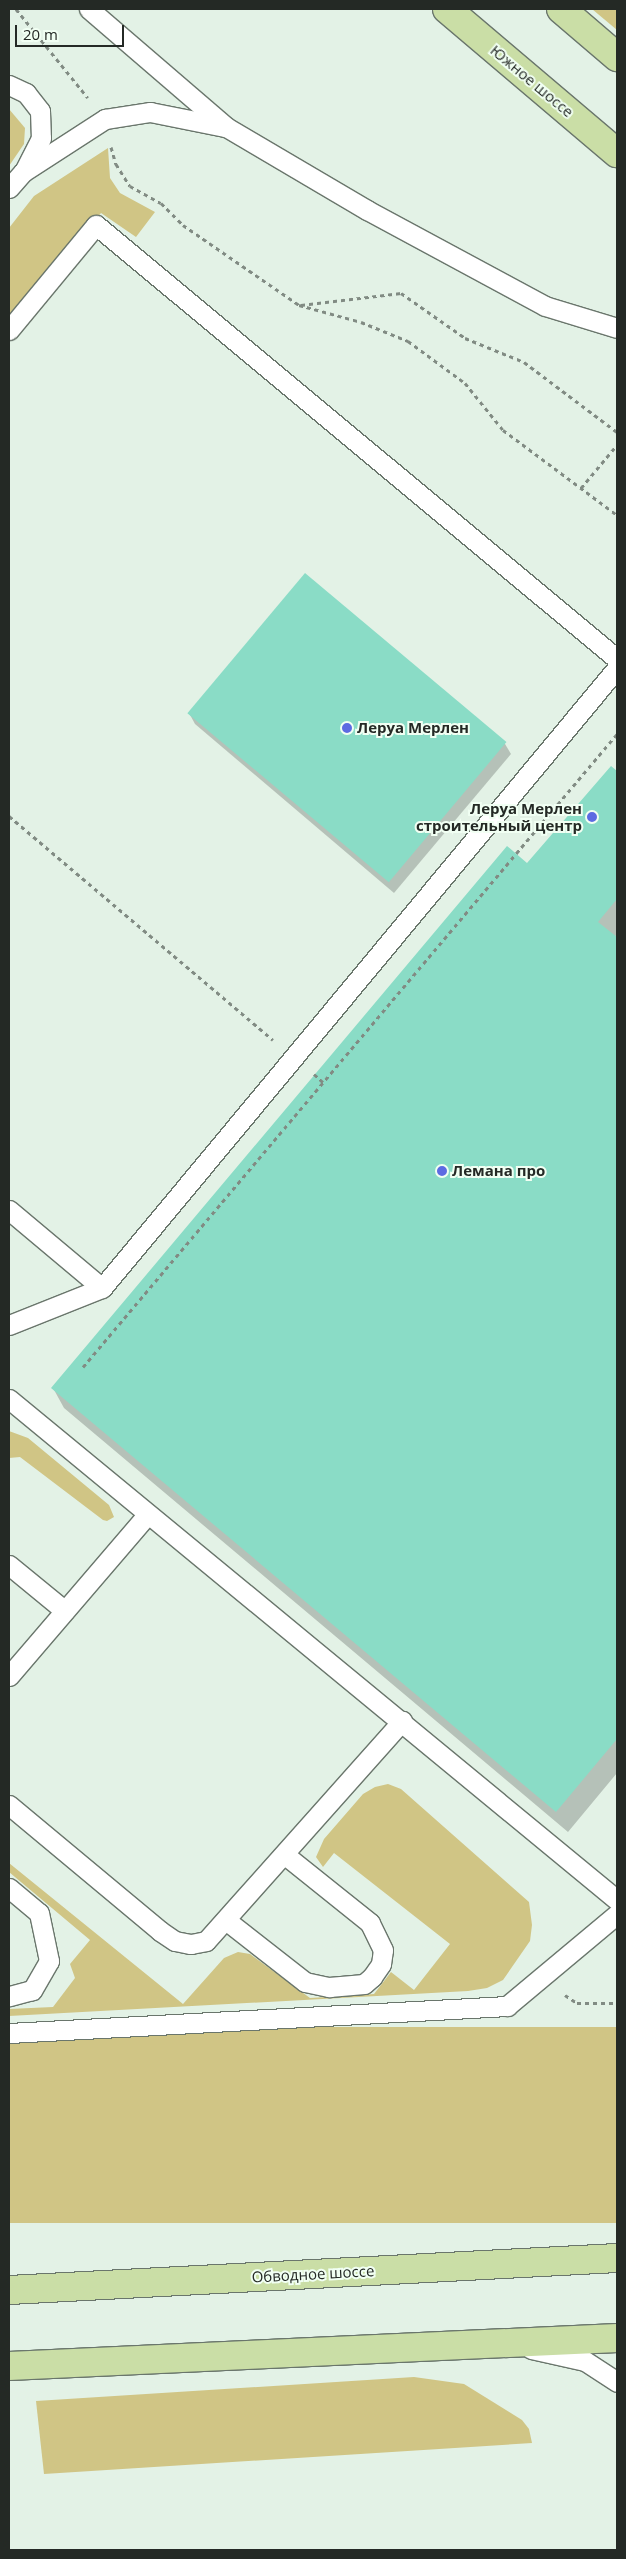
<!DOCTYPE html>
<meta charset="utf-8">
<style>
body{margin:0}
#map{position:relative;width:626px;height:2559px;overflow:hidden;background:#e3f2e6;font-family:"Open Sans",sans-serif}
div>[style]{position:absolute}
.green>*{inset:0;background:#d0c585;transform-origin:0 0}
.shadow>*{inset:0;background:#0003}
.building>*{inset:0;background:#8adcc6;transform-origin:0 0}
.path>*{height:3px;margin-top:-1.5px;transform-origin:0;background:repeating-linear-gradient(90deg,#818b83 0 4px,transparent 0 8px)}
.roads{filter:drop-shadow(1px 0 #6a766c) drop-shadow(-1px 0 #6a766c) drop-shadow(0 1px #6a766c) drop-shadow(0 -1px #6a766c)}
.lane>*{height:19px;margin:-9.5px;padding:0 9.5px;transform-origin:9.5px;border-radius:9.5px;background:#fff}
.primary>*{height:28px;margin:-14px;padding:0 14px;transform-origin:14px;border-radius:14px;background:#cadea6}
.dots>*{width:14px;height:14px;translate:-50% -50%;box-sizing:border-box;border:2px solid #f1fff3;border-radius:50%}
span{translate:-50% -50%;white-space:nowrap;text-align:center;line-height:1.15;-webkit-text-stroke:4px #f1fff3;paint-order:stroke}
.street-label{font-size:15px;color:#242925}
.poi-label{font-size:15px;color:#242925;font-weight:700}
.left{translate:0 -50%;text-align:left}
.right{translate:-100% -50%;text-align:right}
.frame{position:absolute;inset:0;border:10px solid #242925;pointer-events:none}
.scale{position:absolute;left:15px;top:25px;width:109px;height:22px;box-sizing:border-box;border:2px solid #242925;border-top:0;padding-left:6px;font-size:15px;line-height:18px;white-space:nowrap;color:#242925;-webkit-text-stroke:4px #f1fff3;paint-order:stroke}
</style>
<div id="map">
<div class="green">
<i style="clip-path:polygon(592px 9px,617px 9px,617px 30px)"></i>
<i style="clip-path:polygon(9px 109px,25px 128px,24px 144px,9px 166px)"></i>
<i style="clip-path:polygon(108px 148px,110px 178px,120px 193px,155px 212px,136px 237px,101px 213px,9px 325px,9px 228px,34px 196px)"></i>
<i style="clip-path:polygon(9px 1431px,28px 1438px,109px 1505px,114px 1517px,107px 1521px,103px 1520px,20px 1457px,9px 1458px)"></i>
<i style="clip-path:polygon(388px 1784px,401px 1789px,529px 1902px,532px 1925px,530px 1941px,503px 1980px,487px 1988px,468px 1991px,9px 2016px,9px 2009px,53px 2007px,75px 1978px,70px 1964px,90px 1940px,9px 1872px,9px 1863px,183px 2004px,224px 1958px,238px 1952px,250px 1954px,310px 1998px,374px 1994px,391px 1972px,414px 1990px,450px 1944px,334px 1853px,323px 1867px,316px 1857px,324px 1839px,363px 1794px,375px 1787px)"></i>
<i style="left:617px;top:2027px;width:196px;height:609px;rotate:90deg"></i>
<i style="clip-path:polygon(414px 2377px,464px 2384px,522px 2420px,529px 2429px,532px 2443px,44px 2474px,36px 2401px)"></i>
</div>
<div class="shadow">
<i style="clip-path:polygon(189px 713px,505px 744px,511px 754px,394px 893px,195px 724px)"></i>
<i style="clip-path:polygon(611px 767px,617px 772px,617px 934px,615px 937px,617px 939px,617px 1773px,568px 1832px,64px 1408px,53px 1388px,527px 865px)"></i>
</div>
<div class="building">
<i style="left:305px;top:573px;width:263px;height:183px;rotate:40deg"></i>
<i style="clip-path:polygon(611px 766px,617px 771px,617px 899px,598px 922px,617px 937px,617px 1739px,556px 1812px,51px 1388px,507px 846px,527px 863px)"></i>
</div>
<div class="path">
<i style="left:16px;top:9px;width:114px;rotate:51deg"></i>
<i style="left:111px;top:147px;width:18px;rotate:74deg"></i>
<i style="left:116px;top:164px;width:26px;rotate:58deg"></i>
<i style="left:130px;top:186px;width:35px;rotate:29deg"></i>
<i style="left:161px;top:203px;width:31px;rotate:45deg"></i>
<i style="left:183px;top:225px;width:141px;rotate:34.6deg"></i>
<i style="left:299px;top:305px;width:64px;rotate:15.3deg"></i>
<i style="left:361px;top:322px;width:51px;rotate:22deg"></i>
<i style="left:408px;top:341px;width:71px;rotate:36.4deg"></i>
<i style="left:465px;top:383px;width:60px;rotate:51deg"></i>
<i style="left:503px;top:430px;width:142px;rotate:36.7deg"></i>
<i style="left:301px;top:305px;width:101px;rotate:-6.8deg"></i>
<i style="left:401px;top:293px;width:78px;rotate:35.1deg"></i>
<i style="left:465px;top:338px;width:64px;rotate:22.1deg"></i>
<i style="left:524px;top:362px;width:116px;rotate:37deg"></i>
<i style="left:581px;top:488px;width:56px;rotate:-50.1deg"></i>
<i style="left:9px;top:816px;width:346px;rotate:40.3deg"></i>
<i style="left:314px;top:1074px;width:12px;rotate:42deg"></i>
<i style="left:83px;top:1367px;width:828px;rotate:-49.85deg"></i>
<i style="left:565px;top:1995px;width:14px;rotate:34deg"></i>
<i style="left:577px;top:2003px;width:40px"></i>
</div>
<div class="roads">
<div class="lane">
<i style="left:89px;top:9px;width:181px;rotate:40.7deg"></i>
<i style="left:226px;top:127px;width:164px;rotate:30.5deg"></i>
<i style="left:367px;top:210px;width:202px;rotate:28.3deg"></i>
<i style="left:545px;top:306px;width:75px;rotate:17deg"></i>
<i style="left:9px;top:85px;width:19px;rotate:25deg"></i>
<i style="left:26px;top:93px;width:23px;rotate:52deg"></i>
<i style="left:40px;top:111px;width:27px;rotate:88deg"></i>
<i style="left:41px;top:138px;width:37px;rotate:117deg"></i>
<i style="left:9px;top:188px;width:21px;rotate:-49deg"></i>
<i style="left:23px;top:172px;width:98px;rotate:-32.9deg"></i>
<i style="left:105px;top:119px;width:46px;rotate:-8.8deg"></i>
<i style="left:150px;top:112px;width:76px;rotate:11.3deg"></i>
<i style="left:9px;top:330px;width:136px;rotate:-50.4deg"></i>
<i style="left:96px;top:225px;width:678px;rotate:39.79deg"></i>
<i style="left:9px;top:1210px;width:121px;rotate:40deg"></i>
<i style="left:9px;top:1325px;width:100px;rotate:-21.7deg"></i>
<i style="left:102px;top:1288px;width:806px;rotate:-50.29deg"></i>
<i style="left:9px;top:1399px;width:788px;rotate:39.49deg"></i>
<i style="left:9px;top:1565px;width:72px;rotate:39.4deg"></i>
<i style="left:9px;top:1676px;width:213px;rotate:-49.4deg"></i>
<i style="left:9px;top:1805px;width:197px;rotate:39.8deg"></i>
<i style="left:160px;top:1931px;width:18px;rotate:34deg"></i>
<i style="left:175px;top:1941px;width:16px;rotate:11deg"></i>
<i style="left:191px;top:1944px;width:15px;rotate:-11deg"></i>
<i style="left:206px;top:1941px;width:295px;rotate:-48.3deg"></i>
<i style="left:9px;top:1888px;width:39px;rotate:40deg"></i>
<i style="left:39px;top:1913px;width:49px;rotate:78.2deg"></i>
<i style="left:49px;top:1961px;width:34px;rotate:120deg"></i>
<i style="left:32px;top:1990px;width:24px;rotate:165deg"></i>
<i style="left:227px;top:1921px;width:99px;rotate:38deg"></i>
<i style="left:305px;top:1982px;width:25px;rotate:12deg"></i>
<i style="left:329px;top:1987px;width:35px;rotate:-5deg"></i>
<i style="left:364px;top:1984px;width:11px;rotate:-41deg"></i>
<i style="left:372px;top:1977px;width:16px;rotate:-55deg"></i>
<i style="left:381px;top:1964px;width:14px;rotate:-82deg"></i>
<i style="left:383px;top:1950px;width:30px;rotate:-116deg"></i>
<i style="left:370px;top:1923px;width:109px;rotate:-141.3deg"></i>
<i style="left:9px;top:2033px;width:499px;rotate:-3.1deg"></i>
<i style="left:507px;top:2006px;width:143px;rotate:-39.9deg"></i>
<i style="left:531px;top:2349px;width:55px;rotate:12.5deg"></i>
<i style="left:585px;top:2361px;width:38px;rotate:33deg"></i>
</div>
<div class="primary">
<i style="left:447px;top:9px;width:223px;rotate:40.3deg"></i>
<i style="left:561px;top:9px;width:74px;rotate:40.6deg"></i>
<i style="left:9px;top:2290px;width:609px;rotate:-3.01deg"></i>
<i style="left:9px;top:2366px;width:609px;rotate:-2.64deg"></i>
</div>
</div>
<div class="dots">
<i style="left:347px;top:728px;background:#5d6be2"></i>
<i style="left:592px;top:817px;background:#5d6be2"></i>
<i style="left:442px;top:1171px;background:#5d6be2"></i>
</div>
<div class="street-label">
<span style="left:532px;top:81px;rotate:40deg">Южное шоссе</span>
<span style="left:313px;top:2274px;rotate:-3deg">Обводное шоссе</span>
</div>
<div class="poi-label">
<span class="left" style="left:357px;top:728px">Леруа Мерлен</span>
<span class="right" style="left:582px;top:817px">Леруа Мерлен<br>строительный центр</span>
<span class="left" style="left:452px;top:1171px">Лемана про</span>
</div>
<div class="frame"></div>
<div class="scale">20 m</div>
</div>
